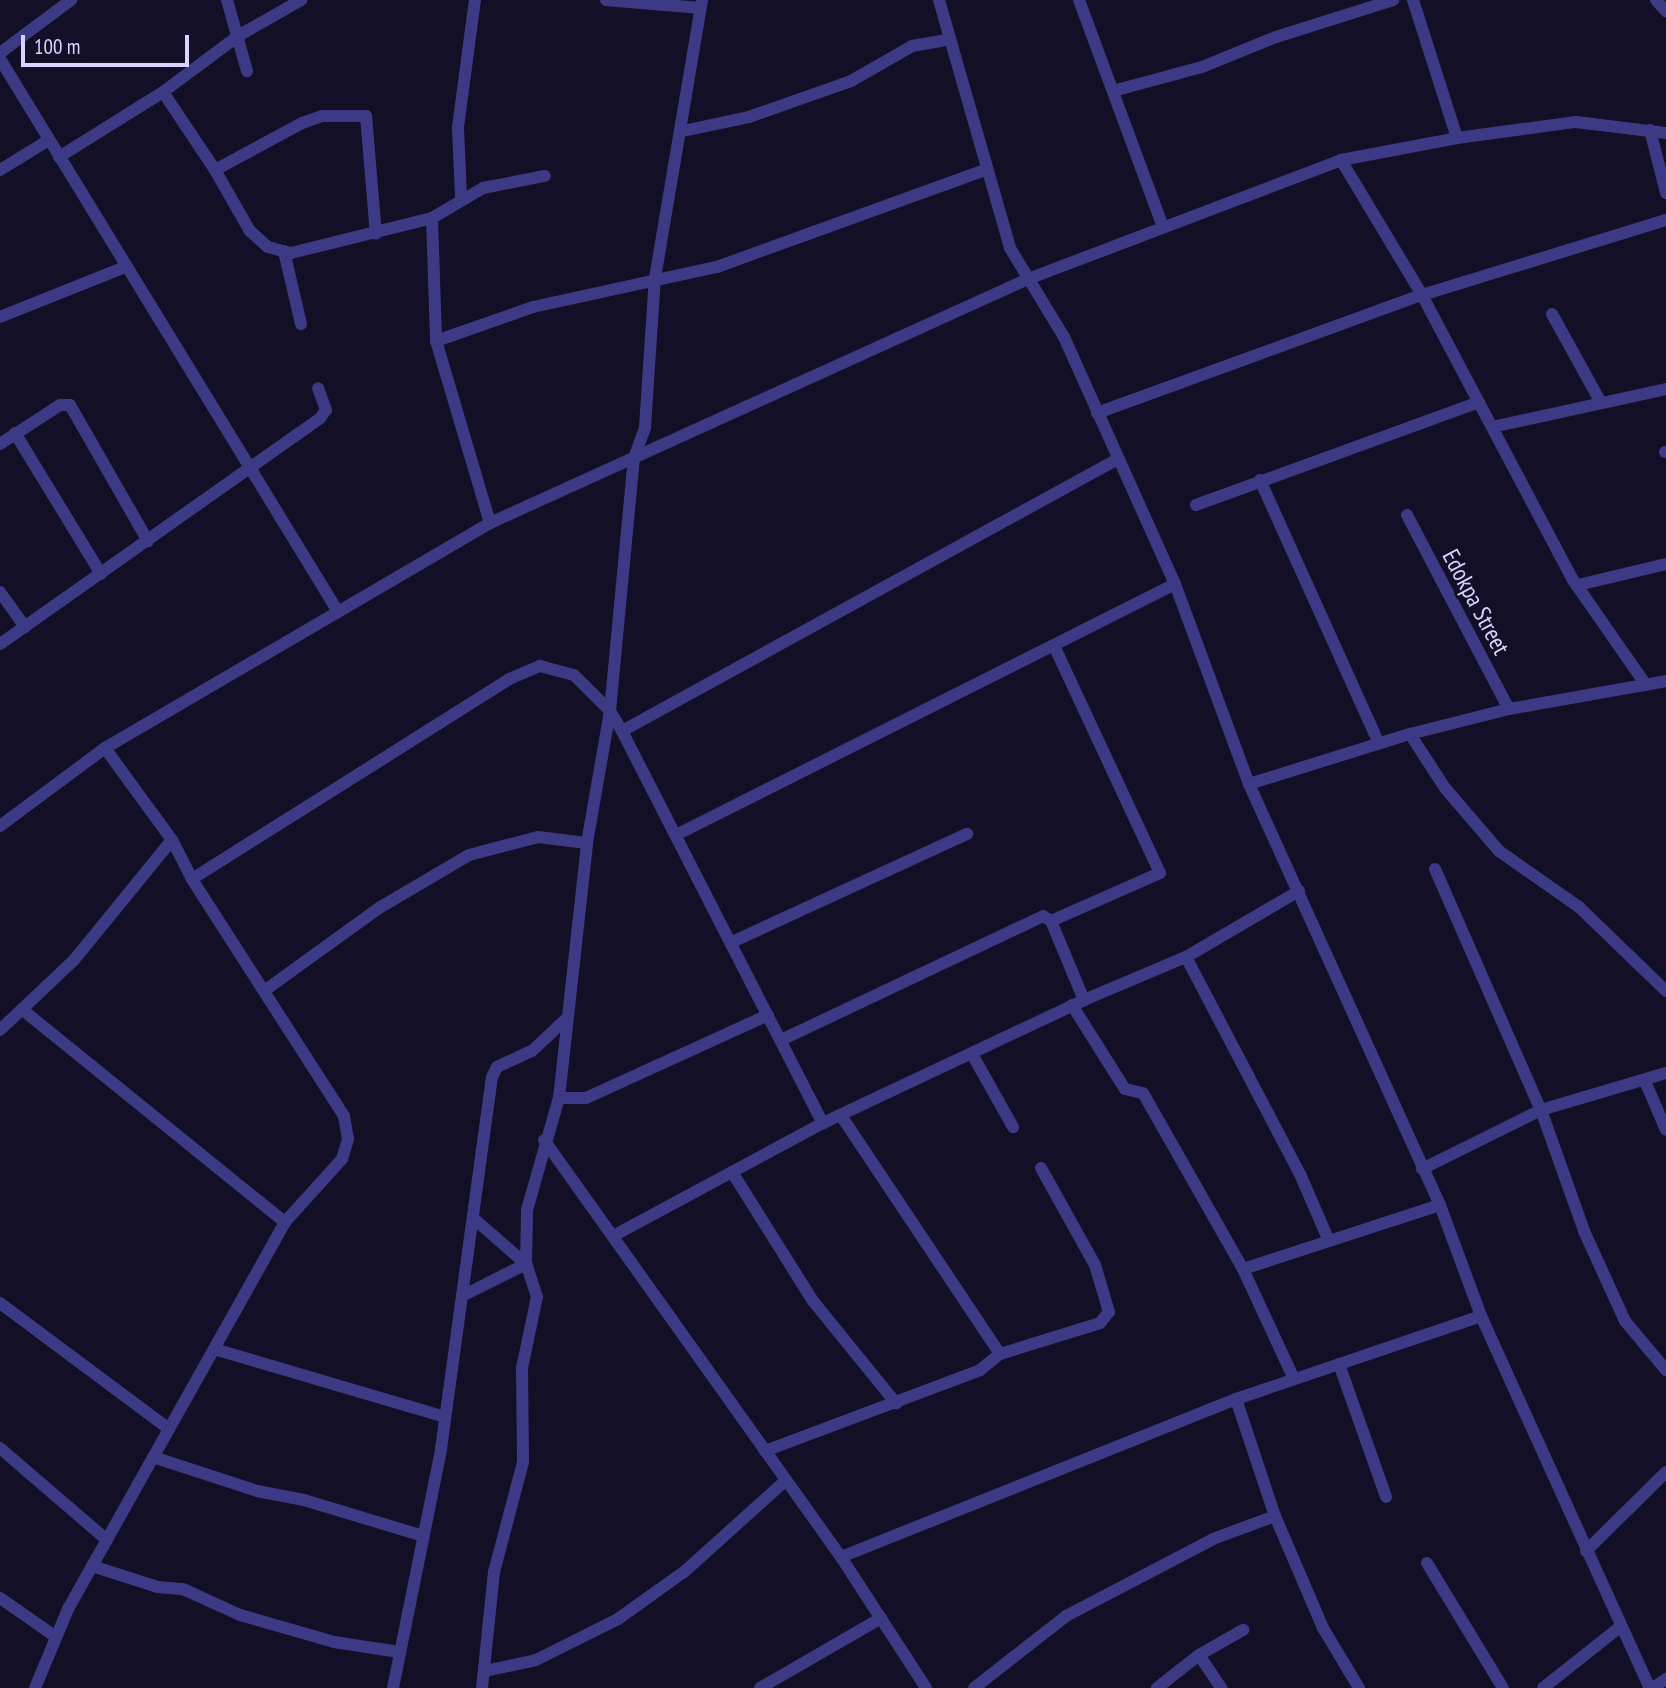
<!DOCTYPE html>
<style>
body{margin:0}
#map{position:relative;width:1666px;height:1688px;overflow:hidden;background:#130f26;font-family:"PT Sans Narrow",sans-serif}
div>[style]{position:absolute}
.minor>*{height:12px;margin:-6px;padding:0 6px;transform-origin:6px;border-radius:6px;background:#3d3a85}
span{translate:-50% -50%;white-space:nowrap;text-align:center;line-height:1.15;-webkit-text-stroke:5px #130f26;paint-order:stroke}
.street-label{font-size:24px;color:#d9d4ff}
.scale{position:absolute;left:21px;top:35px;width:168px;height:32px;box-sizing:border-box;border:4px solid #d9d4ff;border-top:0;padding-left:9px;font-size:21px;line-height:24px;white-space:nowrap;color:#d9d4ff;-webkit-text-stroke:5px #130f26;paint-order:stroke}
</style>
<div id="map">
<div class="minor">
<i style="left:227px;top:0;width:74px;rotate:74.3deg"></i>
<i style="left:606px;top:0;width:95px;rotate:4.8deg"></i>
<i style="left:939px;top:0;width:258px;rotate:74deg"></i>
<i style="left:1010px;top:248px;width:104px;rotate:58.8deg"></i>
<i style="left:1064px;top:337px;width:271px;rotate:65.8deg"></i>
<i style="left:1175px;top:584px;width:213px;rotate:69.7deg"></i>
<i style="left:1249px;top:784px;width:462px;rotate:65.6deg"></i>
<i style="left:1440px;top:1205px;width:118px;rotate:69.7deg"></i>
<i style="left:1481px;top:1316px;width:409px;rotate:65.6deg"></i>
<i style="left:1079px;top:0;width:239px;rotate:69.7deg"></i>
<i style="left:1413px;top:0;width:145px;rotate:72.3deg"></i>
<i style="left:1656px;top:0;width:15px;rotate:48deg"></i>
<i style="left:0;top:53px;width:89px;rotate:-36.7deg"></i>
<i style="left:0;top:59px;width:646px;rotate:58.55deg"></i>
<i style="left:1113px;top:91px;width:92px;rotate:-15.1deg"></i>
<i style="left:1202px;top:67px;width:80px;rotate:-22.1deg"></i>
<i style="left:1276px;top:37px;width:123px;rotate:-17.5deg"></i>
<i style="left:163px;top:92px;width:94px;rotate:56.3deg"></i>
<i style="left:215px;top:170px;width:99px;rotate:-28.4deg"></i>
<i style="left:302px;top:123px;width:21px;rotate:-19deg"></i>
<i style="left:322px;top:116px;width:44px"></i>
<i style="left:366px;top:116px;width:118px;rotate:85.2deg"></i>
<i style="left:1650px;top:130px;width:65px;rotate:75.7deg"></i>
<i style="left:683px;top:131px;width:67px;rotate:-12deg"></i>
<i style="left:749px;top:117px;width:108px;rotate:-19.4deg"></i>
<i style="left:851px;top:81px;width:70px;rotate:-29.8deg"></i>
<i style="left:912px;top:46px;width:39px;rotate:-10deg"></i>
<i style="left:59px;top:157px;width:123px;rotate:-32deg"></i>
<i style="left:163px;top:92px;width:94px;rotate:-36.7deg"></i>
<i style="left:238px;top:36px;width:73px;rotate:-29.7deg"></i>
<i style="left:1341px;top:160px;width:157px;rotate:59deg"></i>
<i style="left:1422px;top:295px;width:323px;rotate:62.1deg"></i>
<i style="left:1573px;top:580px;width:128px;rotate:55.2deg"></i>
<i style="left:0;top:170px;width:57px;rotate:-31.5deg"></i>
<i style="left:215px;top:170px;width:70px;rotate:60.2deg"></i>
<i style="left:250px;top:231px;width:24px;rotate:42deg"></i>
<i style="left:268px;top:247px;width:24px;rotate:15deg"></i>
<i style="left:291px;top:253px;width:145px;rotate:-13.9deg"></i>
<i style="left:432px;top:218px;width:59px;rotate:-30.5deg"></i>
<i style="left:483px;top:188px;width:63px;rotate:-11deg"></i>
<i style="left:461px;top:197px;width:70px;rotate:-92.5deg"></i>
<i style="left:458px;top:127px;width:128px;rotate:-82.4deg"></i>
<i style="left:432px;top:218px;width:123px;rotate:88.1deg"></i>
<i style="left:284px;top:251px;width:75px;rotate:76.9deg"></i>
<i style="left:1552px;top:314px;width:99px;rotate:61.1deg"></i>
<i style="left:0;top:317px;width:135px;rotate:-21.8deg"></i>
<i style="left:1097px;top:413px;width:346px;rotate:-20deg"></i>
<i style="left:1422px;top:295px;width:255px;rotate:-17.1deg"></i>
<i style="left:1492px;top:427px;width:178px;rotate:-12.3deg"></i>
<i style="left:15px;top:433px;width:165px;rotate:58.6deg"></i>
<i style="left:0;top:444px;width:72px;rotate:-33deg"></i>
<i style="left:60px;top:405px;width:10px"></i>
<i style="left:70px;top:405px;width:157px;rotate:60.2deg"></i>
<i style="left:1665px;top:452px;width:1px"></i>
<i style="left:1260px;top:480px;width:289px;rotate:65.7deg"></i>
<i style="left:1196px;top:505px;width:301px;rotate:-20deg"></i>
<i style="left:1407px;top:515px;width:219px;rotate:62.3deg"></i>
<i style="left:490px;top:523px;width:190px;rotate:-106.5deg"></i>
<i style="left:436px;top:341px;width:103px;rotate:-19.3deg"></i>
<i style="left:533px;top:307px;width:188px;rotate:-12.3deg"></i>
<i style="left:717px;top:267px;width:285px;rotate:-19.9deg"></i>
<i style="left:1578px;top:585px;width:90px;rotate:-13.4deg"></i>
<i style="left:0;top:592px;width:43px;rotate:54.5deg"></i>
<i style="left:0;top:644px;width:392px;rotate:-35.2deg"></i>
<i style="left:320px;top:418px;width:10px;rotate:-53deg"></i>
<i style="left:326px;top:410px;width:23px;rotate:-110deg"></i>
<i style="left:622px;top:731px;width:563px;rotate:-28.75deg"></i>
<i style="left:1410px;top:734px;width:64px;rotate:57.1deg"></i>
<i style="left:1445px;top:788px;width:83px;rotate:49.4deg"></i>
<i style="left:1499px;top:851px;width:98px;rotate:35deg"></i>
<i style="left:1579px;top:907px;width:121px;rotate:44deg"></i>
<i style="left:1249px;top:784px;width:169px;rotate:-17.3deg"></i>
<i style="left:1410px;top:734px;width:102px;rotate:-14.2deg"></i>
<i style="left:1509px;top:709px;width:159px;rotate:-10.1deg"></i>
<i style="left:0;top:826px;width:131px;rotate:-36.6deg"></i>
<i style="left:105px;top:748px;width:446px;rotate:-30.3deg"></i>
<i style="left:490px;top:523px;width:591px;rotate:-24.4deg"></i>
<i style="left:1028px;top:279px;width:335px;rotate:-20.8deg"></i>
<i style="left:1341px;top:160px;width:118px;rotate:-10.7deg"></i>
<i style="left:1457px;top:138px;width:120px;rotate:-7.7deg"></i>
<i style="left:1576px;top:122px;width:91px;rotate:7deg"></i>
<i style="left:678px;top:834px;width:556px;rotate:-26.7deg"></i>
<i style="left:1435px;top:869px;width:263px;rotate:66.3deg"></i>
<i style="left:1541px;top:1110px;width:128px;rotate:70.4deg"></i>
<i style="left:1584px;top:1231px;width:99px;rotate:65.5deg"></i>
<i style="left:1625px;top:1321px;width:64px;rotate:50.1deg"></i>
<i style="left:192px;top:879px;width:375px;rotate:-32.2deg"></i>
<i style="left:509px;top:679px;width:34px;rotate:-23deg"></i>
<i style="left:540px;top:666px;width:35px;rotate:15deg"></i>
<i style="left:574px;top:675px;width:51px;rotate:45deg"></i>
<i style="left:610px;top:711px;width:23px;rotate:59deg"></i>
<i style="left:622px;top:731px;width:441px;rotate:62.9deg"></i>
<i style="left:1051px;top:921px;width:119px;rotate:-23.8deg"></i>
<i style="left:1160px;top:873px;width:248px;rotate:-115deg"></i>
<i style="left:732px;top:942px;width:259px;rotate:-24.7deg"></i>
<i style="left:1186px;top:957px;width:245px;rotate:62.3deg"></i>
<i style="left:1300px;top:1174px;width:73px;rotate:66.6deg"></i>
<i style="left:264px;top:991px;width:142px;rotate:-35.8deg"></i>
<i style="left:379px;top:908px;width:104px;rotate:-30.5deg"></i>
<i style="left:469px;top:855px;width:71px;rotate:-14.6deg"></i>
<i style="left:538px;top:837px;width:49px;rotate:7deg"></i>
<i style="left:1072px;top:1005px;width:99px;rotate:57.8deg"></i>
<i style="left:1125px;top:1089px;width:18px;rotate:13deg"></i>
<i style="left:1143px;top:1093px;width:202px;rotate:60.4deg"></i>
<i style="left:1243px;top:1269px;width:121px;rotate:65.1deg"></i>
<i style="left:24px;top:1011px;width:336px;rotate:39deg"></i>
<i style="left:0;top:1030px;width:102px;rotate:-43.4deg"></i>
<i style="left:74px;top:960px;width:155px;rotate:-50.8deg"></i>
<i style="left:781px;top:1040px;width:290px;rotate:-25.3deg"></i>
<i style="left:1043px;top:916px;width:9px;rotate:32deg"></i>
<i style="left:1051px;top:921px;width:86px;rotate:67.3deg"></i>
<i style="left:972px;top:1054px;width:84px;rotate:60.7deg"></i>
<i style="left:1645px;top:1081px;width:53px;rotate:66.8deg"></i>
<i style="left:559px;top:1098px;width:27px"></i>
<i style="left:586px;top:1098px;width:200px;rotate:-24.5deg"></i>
<i style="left:544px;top:1140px;width:512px;rotate:54.54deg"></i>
<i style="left:841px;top:1557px;width:156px;rotate:57deg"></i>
<i style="left:1422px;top:1169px;width:133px;rotate:-26.4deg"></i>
<i style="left:1541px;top:1110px;width:130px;rotate:-16.5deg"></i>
<i style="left:732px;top:1172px;width:152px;rotate:57.9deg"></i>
<i style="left:813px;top:1301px;width:132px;rotate:50.9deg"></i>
<i style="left:613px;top:1236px;width:238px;rotate:-28.3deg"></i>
<i style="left:823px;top:1123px;width:289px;rotate:-25.2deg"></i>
<i style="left:1084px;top:1000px;width:111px;rotate:-22.9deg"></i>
<i style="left:1186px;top:957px;width:131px;rotate:-30.3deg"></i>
<i style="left:1243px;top:1269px;width:207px;rotate:-18deg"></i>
<i style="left:462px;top:1296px;width:72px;rotate:-26.6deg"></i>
<i style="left:526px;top:1264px;width:70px;rotate:-139deg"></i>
<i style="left:0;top:1303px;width:211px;rotate:36.7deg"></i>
<i style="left:214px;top:1349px;width:241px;rotate:16.4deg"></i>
<i style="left:1000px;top:1354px;width:105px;rotate:-17.2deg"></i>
<i style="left:1100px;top:1323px;width:14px;rotate:-51deg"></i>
<i style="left:1109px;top:1312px;width:49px;rotate:-106.6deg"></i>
<i style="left:1095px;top:1265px;width:111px;rotate:-119.1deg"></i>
<i style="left:1339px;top:1364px;width:141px;rotate:70.5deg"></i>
<i style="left:1236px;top:1399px;width:123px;rotate:71.6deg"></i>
<i style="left:1275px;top:1516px;width:122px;rotate:66.8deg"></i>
<i style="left:1323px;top:1628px;width:70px;rotate:59deg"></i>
<i style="left:0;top:1448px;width:141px;rotate:40.7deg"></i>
<i style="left:765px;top:1451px;width:230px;rotate:-20.6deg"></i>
<i style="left:980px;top:1370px;width:26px;rotate:-39deg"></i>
<i style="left:1000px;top:1354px;width:285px;rotate:-123.7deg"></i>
<i style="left:153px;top:1457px;width:109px;rotate:18.1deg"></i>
<i style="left:257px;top:1491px;width:48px;rotate:10.8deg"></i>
<i style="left:304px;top:1500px;width:124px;rotate:16.8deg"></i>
<i style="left:1586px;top:1551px;width:112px;rotate:-44.6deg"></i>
<i style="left:841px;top:1557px;width:425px;rotate:-21.8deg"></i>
<i style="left:1236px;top:1399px;width:259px;rotate:-18.7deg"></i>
<i style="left:1427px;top:1563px;width:146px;rotate:58.7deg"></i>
<i style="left:92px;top:1566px;width:69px;rotate:17.7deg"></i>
<i style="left:158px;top:1587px;width:25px;rotate:5deg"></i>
<i style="left:183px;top:1589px;width:63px;rotate:24.5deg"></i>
<i style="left:240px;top:1615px;width:98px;rotate:16deg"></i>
<i style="left:334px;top:1642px;width:66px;rotate:8.7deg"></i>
<i style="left:0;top:1598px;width:68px;rotate:34.9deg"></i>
<i style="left:1199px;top:1655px;width:40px;rotate:56deg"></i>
<i style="left:485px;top:1671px;width:52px;rotate:-12.2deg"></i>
<i style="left:536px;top:1660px;width:92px;rotate:-26.6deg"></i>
<i style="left:618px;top:1619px;width:81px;rotate:-35.5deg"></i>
<i style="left:684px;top:1572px;width:137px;rotate:-42deg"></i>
<i style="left:35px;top:1688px;width:86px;rotate:-67.3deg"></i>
<i style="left:68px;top:1609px;width:444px;rotate:-60.7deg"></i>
<i style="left:285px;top:1222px;width:85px;rotate:-47.9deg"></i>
<i style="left:342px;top:1159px;width:21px;rotate:-73deg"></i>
<i style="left:348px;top:1139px;width:23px;rotate:-100deg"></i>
<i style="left:344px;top:1116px;width:282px;rotate:-122.7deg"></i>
<i style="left:192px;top:879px;width:44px;rotate:-117.1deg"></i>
<i style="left:172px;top:840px;width:114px;rotate:-126.1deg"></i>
<i style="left:393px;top:1688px;width:244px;rotate:-78.6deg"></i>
<i style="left:441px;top:1449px;width:375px;rotate:-82.2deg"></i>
<i style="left:492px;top:1077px;width:11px;rotate:-63deg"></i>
<i style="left:497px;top:1067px;width:38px;rotate:-25deg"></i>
<i style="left:532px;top:1051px;width:47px;rotate:-43.3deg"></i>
<i style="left:482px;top:1688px;width:117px;rotate:-84.1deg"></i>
<i style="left:494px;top:1572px;width:114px;rotate:-75.2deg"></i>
<i style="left:523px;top:1462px;width:94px;rotate:-90.6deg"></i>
<i style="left:522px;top:1368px;width:73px;rotate:-78.1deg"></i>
<i style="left:537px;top:1297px;width:35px;rotate:-108deg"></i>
<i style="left:526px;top:1264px;width:54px;rotate:-88.9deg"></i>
<i style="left:527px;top:1210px;width:116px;rotate:-74.1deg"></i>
<i style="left:559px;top:1098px;width:257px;rotate:-83.7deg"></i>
<i style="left:587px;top:843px;width:134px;rotate:-80.1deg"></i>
<i style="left:610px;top:711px;width:254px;rotate:-84.6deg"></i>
<i style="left:634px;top:458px;width:33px;rotate:-70deg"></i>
<i style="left:645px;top:427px;width:149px;rotate:-86.2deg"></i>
<i style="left:655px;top:278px;width:282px;rotate:-80.4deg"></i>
<i style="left:760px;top:1688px;width:140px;rotate:-30deg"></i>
<i style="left:974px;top:1688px;width:117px;rotate:-38deg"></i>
<i style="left:1066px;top:1616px;width:166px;rotate:-27.6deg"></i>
<i style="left:1213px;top:1539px;width:66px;rotate:-20.4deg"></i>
<i style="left:1157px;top:1688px;width:53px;rotate:-38.2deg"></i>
<i style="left:1199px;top:1655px;width:51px;rotate:-29.6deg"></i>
<i style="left:1543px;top:1688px;width:98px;rotate:-38.4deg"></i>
<i style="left:1653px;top:1688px;width:16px;rotate:-35deg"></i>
</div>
<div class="street-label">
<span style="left:1476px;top:602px;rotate:62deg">Edokpa Street</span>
</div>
<div class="scale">100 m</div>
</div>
